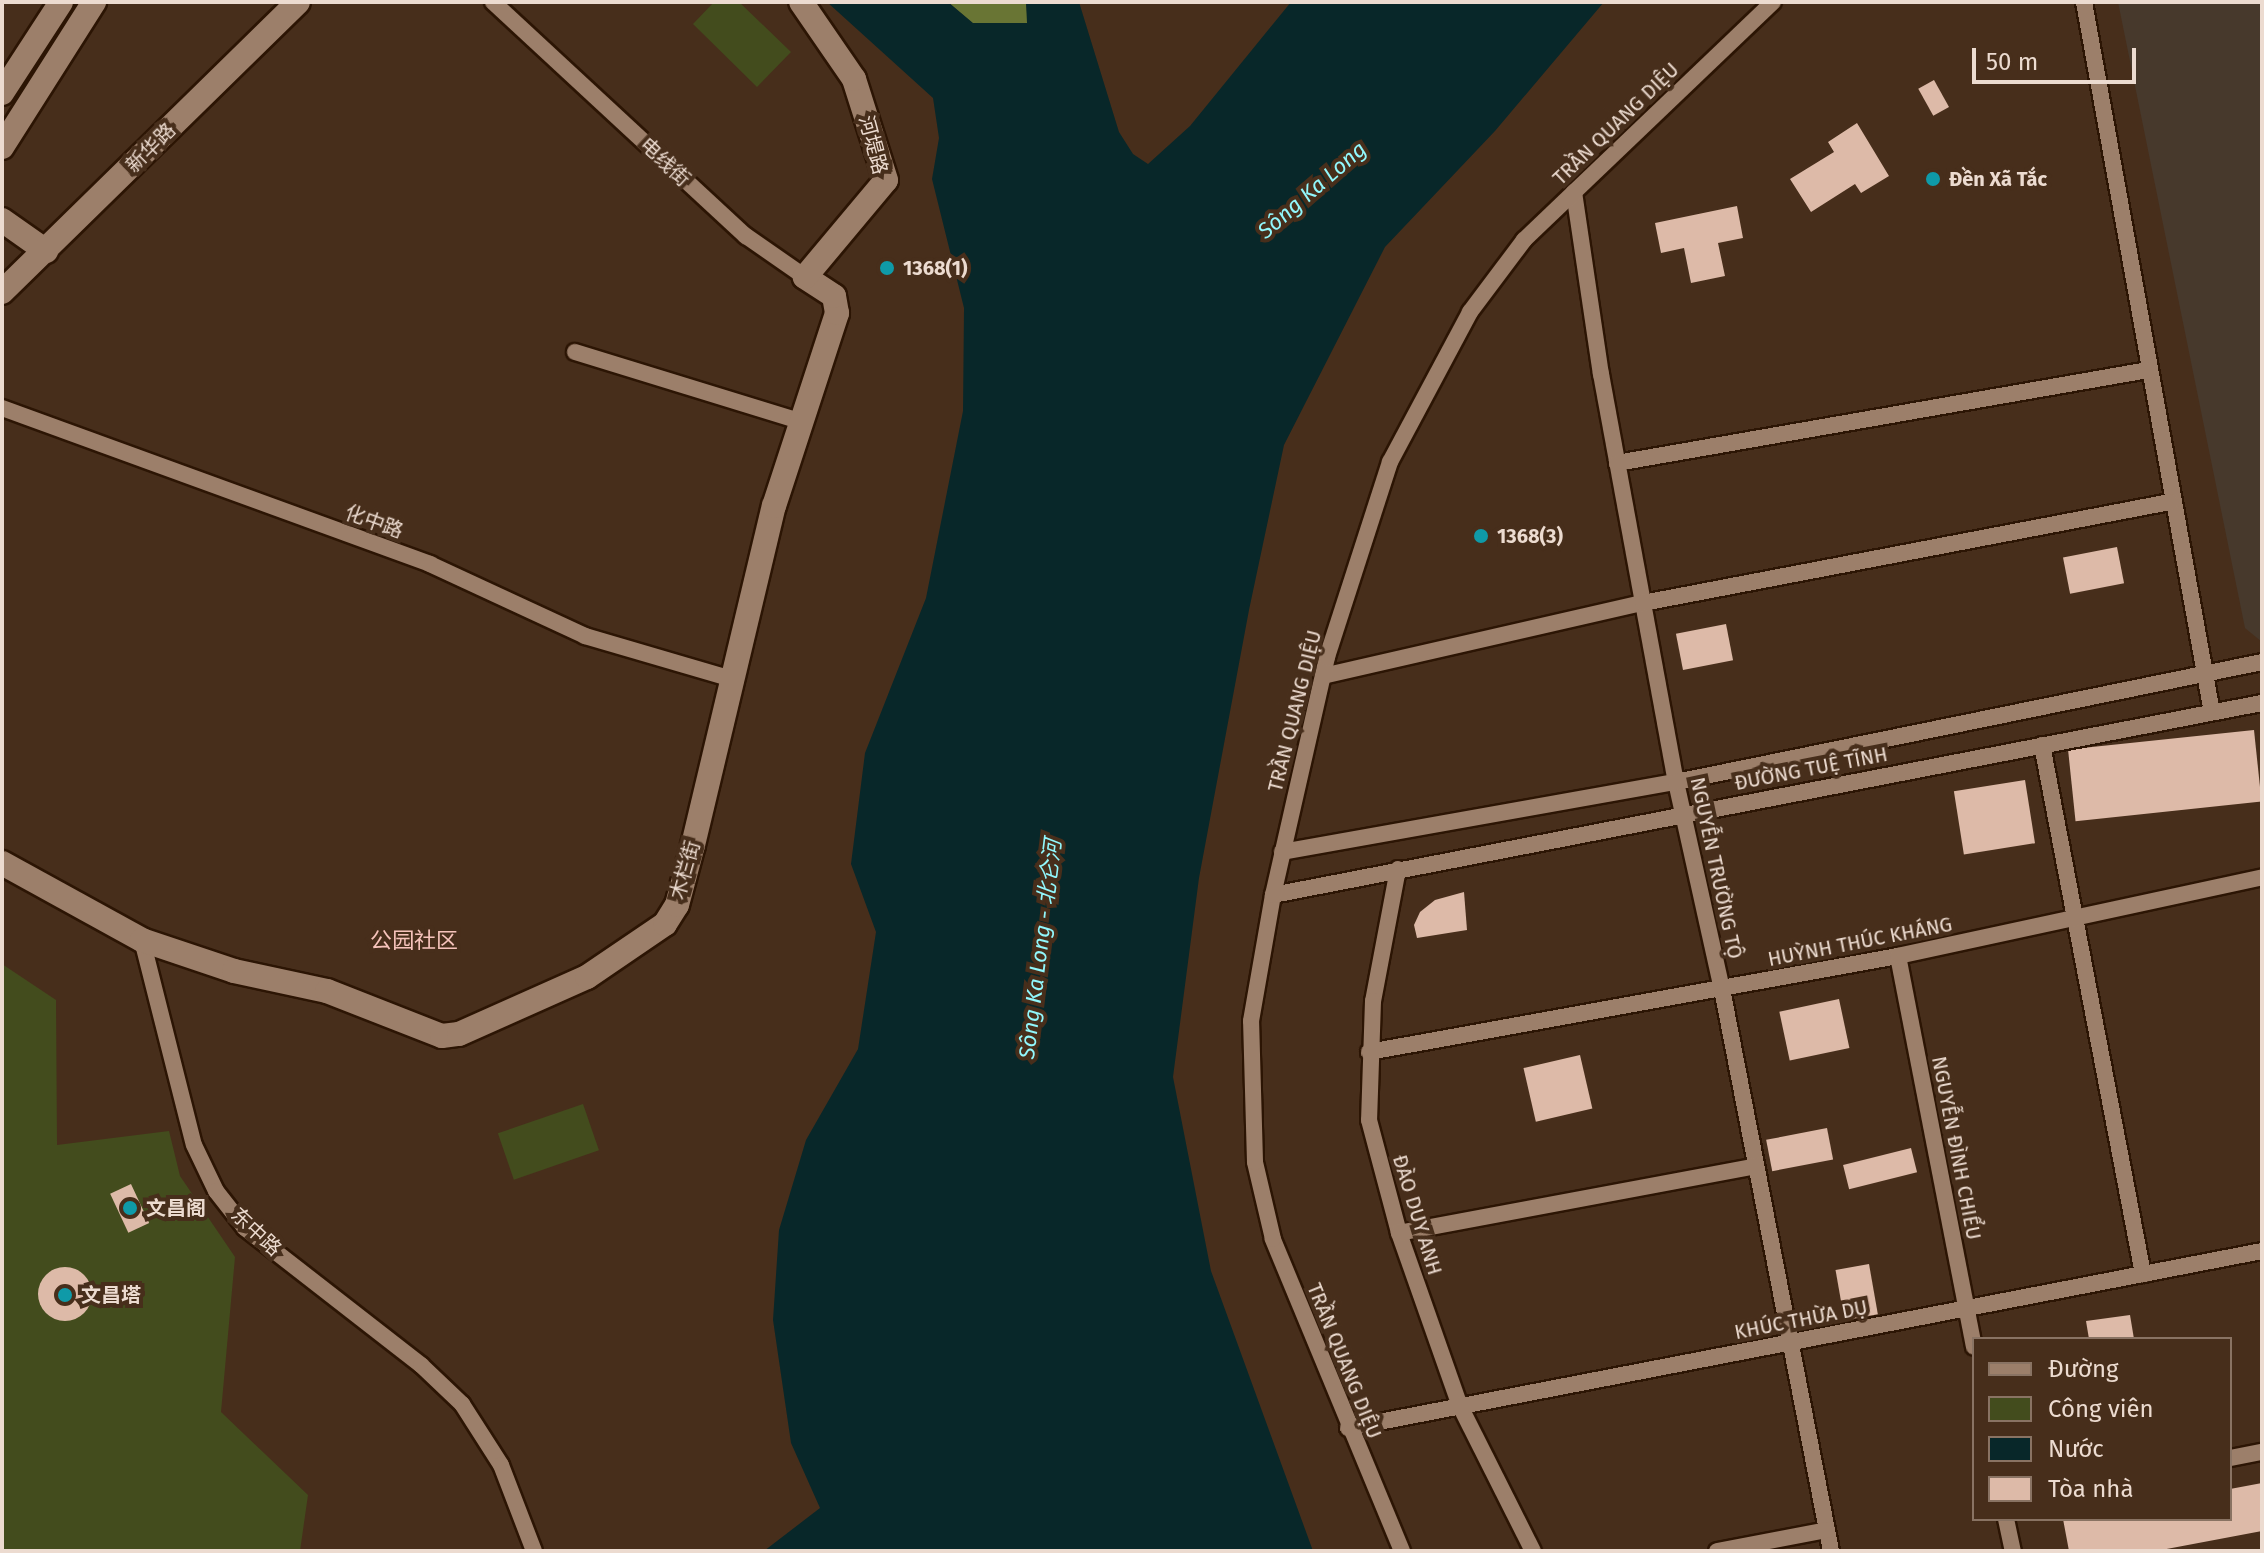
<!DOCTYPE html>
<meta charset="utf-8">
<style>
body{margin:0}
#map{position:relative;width:2264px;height:1553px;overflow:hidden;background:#472e1b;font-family:"Fira Sans","Noto Sans SC",sans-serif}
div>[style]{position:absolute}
.commercial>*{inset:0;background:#47392c}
.green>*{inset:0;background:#434c1d;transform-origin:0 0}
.forest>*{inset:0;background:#697534}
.water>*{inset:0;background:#082729}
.building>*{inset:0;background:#ddbaa8;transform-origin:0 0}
.round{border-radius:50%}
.roads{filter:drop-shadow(2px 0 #2c1504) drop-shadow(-2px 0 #2c1504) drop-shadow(0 2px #2c1504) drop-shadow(0 -2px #2c1504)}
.street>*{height:16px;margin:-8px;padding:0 8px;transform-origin:8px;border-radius:8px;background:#9c7f6a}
.secondary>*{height:24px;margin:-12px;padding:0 12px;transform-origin:12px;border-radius:12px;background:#9c7f6a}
.dots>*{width:22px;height:22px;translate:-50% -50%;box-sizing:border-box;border:4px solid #472e1b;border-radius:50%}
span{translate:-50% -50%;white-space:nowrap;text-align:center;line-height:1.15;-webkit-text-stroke:8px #472e1b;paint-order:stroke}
.street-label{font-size:20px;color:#ecdbd0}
.poi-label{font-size:20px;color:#ecdbd0;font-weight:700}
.left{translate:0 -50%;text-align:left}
.water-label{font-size:22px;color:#91f7fc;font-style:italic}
.neighbourhood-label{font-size:22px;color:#f6c3bb}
.frame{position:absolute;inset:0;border:4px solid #ecdbd0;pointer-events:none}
.legend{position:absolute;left:1972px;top:1337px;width:260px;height:184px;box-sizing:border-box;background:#472e1b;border:2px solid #897363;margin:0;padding:10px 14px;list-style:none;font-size:24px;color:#ecdbd0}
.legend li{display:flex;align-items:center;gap:16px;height:40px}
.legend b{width:40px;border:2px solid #897363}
.scale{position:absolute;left:1972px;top:48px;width:164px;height:36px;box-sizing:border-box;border:4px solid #ecdbd0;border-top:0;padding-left:10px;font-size:24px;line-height:28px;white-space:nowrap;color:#ecdbd0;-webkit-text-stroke:6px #472e1b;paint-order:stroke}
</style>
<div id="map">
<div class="commercial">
<i style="clip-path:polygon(2118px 2px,2262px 2px,2262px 642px,2245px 628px)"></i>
</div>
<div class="green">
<i style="clip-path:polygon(714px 2px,739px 2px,791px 52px,757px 87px,693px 24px)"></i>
<i style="clip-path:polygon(2px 964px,56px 1000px,57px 1145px,169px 1131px,180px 1176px,235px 1257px,221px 1412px,308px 1495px,300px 1551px,2px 1551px)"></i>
<i style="left:583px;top:1104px;width:49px;height:90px;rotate:71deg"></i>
</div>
<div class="forest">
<i style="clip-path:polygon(948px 2px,1026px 2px,1028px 23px,972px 23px)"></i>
</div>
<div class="water">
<i style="clip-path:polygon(827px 2px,948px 2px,973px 23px,1027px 23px,1026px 2px,1079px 2px,1119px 132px,1133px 154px,1148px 164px,1190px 126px,1291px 2px,1604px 2px,1495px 131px,1385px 247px,1284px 445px,1249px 610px,1199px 878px,1173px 1077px,1211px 1271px,1313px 1551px,764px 1551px,820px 1508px,791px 1443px,773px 1320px,779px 1230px,806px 1140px,858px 1049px,876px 932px,851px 864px,865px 753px,926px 598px,963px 411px,964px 308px,932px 179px,939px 138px,933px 98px)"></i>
</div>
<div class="building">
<i style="left:1934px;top:80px;width:31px;height:18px;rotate:61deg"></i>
<i style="clip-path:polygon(1857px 123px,1889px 176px,1861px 193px,1855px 184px,1811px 212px,1790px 179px,1834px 152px,1828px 142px)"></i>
<i style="clip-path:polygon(1737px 206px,1743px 238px,1718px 243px,1725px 276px,1691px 283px,1684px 248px,1661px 253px,1655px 223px)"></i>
<i style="left:2117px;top:547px;width:37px;height:55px;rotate:79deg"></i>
<i style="left:1726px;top:624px;width:37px;height:51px;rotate:79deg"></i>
<i style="left:2254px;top:730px;width:72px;height:187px;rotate:84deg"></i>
<i style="left:2025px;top:780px;width:64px;height:72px;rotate:81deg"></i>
<i style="clip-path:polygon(1464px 892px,1467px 930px,1417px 938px,1414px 925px,1420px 912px,1435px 900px)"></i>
<i style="left:1839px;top:999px;width:50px;height:61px;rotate:78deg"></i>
<i style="left:1580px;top:1055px;width:55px;height:58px;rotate:77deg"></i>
<i style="left:1827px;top:1128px;width:32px;height:62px;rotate:79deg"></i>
<i style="left:1911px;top:1148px;width:25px;height:70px;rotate:76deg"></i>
<i style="left:131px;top:1184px;width:43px;height:23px;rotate:65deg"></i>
<i style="left:1869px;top:1264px;width:51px;height:34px;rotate:80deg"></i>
<i class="round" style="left:38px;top:1267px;width:54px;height:54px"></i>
<i style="clip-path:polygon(2130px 1315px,2134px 1339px,2089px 1339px,2086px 1321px)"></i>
<i style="clip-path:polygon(2262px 1483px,2262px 1531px,2156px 1551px,2069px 1551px,2063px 1519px,2230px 1519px,2230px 1489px)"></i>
</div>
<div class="roads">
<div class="street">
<i style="left:493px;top:2px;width:345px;rotate:42.8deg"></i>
<i style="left:746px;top:236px;width:72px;rotate:34.8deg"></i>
<i style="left:2084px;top:2px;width:722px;rotate:79.79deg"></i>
<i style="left:1574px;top:192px;width:184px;rotate:81.6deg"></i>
<i style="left:1601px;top:374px;width:415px;rotate:79.6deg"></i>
<i style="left:1676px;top:782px;width:212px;rotate:77.5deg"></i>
<i style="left:1722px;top:989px;width:572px;rotate:79.02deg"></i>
<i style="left:575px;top:352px;width:234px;rotate:17.1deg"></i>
<i style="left:2px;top:408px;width:456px;rotate:20deg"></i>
<i style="left:430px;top:564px;width:171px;rotate:24.9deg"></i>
<i style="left:585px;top:636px;width:150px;rotate:16.3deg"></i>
<i style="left:1617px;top:463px;width:539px;rotate:-9.93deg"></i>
<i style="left:1323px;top:676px;width:328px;rotate:-12.9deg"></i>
<i style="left:1643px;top:603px;width:537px;rotate:-10.85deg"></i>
<i style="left:2042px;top:745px;width:539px;rotate:79.19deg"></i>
<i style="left:1282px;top:852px;width:400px;rotate:-10.1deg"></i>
<i style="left:1676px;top:782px;width:598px;rotate:-11.57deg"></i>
<i style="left:1398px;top:869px;width:134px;rotate:100.7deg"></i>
<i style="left:1373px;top:1001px;width:119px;rotate:91.9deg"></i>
<i style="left:1369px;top:1120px;width:117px;rotate:75.1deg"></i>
<i style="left:1399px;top:1233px;width:183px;rotate:70.6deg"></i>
<i style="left:1460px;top:1406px;width:162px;rotate:63.3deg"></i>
<i style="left:1273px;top:895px;width:1007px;rotate:-10.99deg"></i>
<i style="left:142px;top:940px;width:211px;rotate:75.8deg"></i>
<i style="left:194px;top:1145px;width:51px;rotate:64.4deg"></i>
<i style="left:216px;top:1191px;width:47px;rotate:51.9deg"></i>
<i style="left:245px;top:1228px;width:223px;rotate:37.9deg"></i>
<i style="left:421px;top:1365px;width:57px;rotate:43.6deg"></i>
<i style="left:462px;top:1404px;width:72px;rotate:57.4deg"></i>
<i style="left:501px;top:1465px;width:92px;rotate:69deg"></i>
<i style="left:1898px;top:956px;width:398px;rotate:79deg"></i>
<i style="left:1369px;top:1052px;width:538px;rotate:-10.29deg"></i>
<i style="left:1898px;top:956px;width:372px;rotate:-12.2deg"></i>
<i style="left:1399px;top:1233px;width:363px;rotate:-10.6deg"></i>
<i style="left:1348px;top:1428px;width:931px;rotate:-10.96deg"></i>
<i style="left:2230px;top:1458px;width:33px;rotate:-11deg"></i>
<i style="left:2006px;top:1519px;width:33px;rotate:78deg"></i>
<i style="left:1402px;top:1551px;width:338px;rotate:-112.5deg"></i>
<i style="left:1273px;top:1239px;width:79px;rotate:-103.2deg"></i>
<i style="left:1255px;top:1162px;width:141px;rotate:-91.6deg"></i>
<i style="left:1251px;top:1021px;width:128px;rotate:-80.1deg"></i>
<i style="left:1273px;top:895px;width:244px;rotate:-77.2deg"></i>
<i style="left:1327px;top:657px;width:205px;rotate:-72.1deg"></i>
<i style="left:1390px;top:462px;width:170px;rotate:-61.9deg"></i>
<i style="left:1470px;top:312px;width:90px;rotate:-53.1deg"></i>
<i style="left:1524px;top:240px;width:344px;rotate:-43.7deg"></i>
<i style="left:1717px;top:1551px;width:112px;rotate:-10.8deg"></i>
</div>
<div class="secondary">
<i style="left:2px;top:93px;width:108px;rotate:-57deg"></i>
<i style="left:2px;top:147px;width:172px;rotate:-57.6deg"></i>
<i style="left:2px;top:220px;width:54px;rotate:35.2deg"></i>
<i style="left:2px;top:292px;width:414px;rotate:-44.4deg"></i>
<i style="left:2px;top:863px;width:160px;rotate:28.8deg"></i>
<i style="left:142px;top:940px;width:97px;rotate:18.6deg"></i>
<i style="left:234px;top:971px;width:95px;rotate:12.1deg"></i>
<i style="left:327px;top:991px;width:123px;rotate:21.4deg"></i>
<i style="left:442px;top:1036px;width:17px;rotate:-7deg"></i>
<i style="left:459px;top:1034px;width:140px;rotate:-24deg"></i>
<i style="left:587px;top:977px;width:94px;rotate:-34.2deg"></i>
<i style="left:665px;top:924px;width:22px;rotate:-58deg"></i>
<i style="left:677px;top:905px;width:62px;rotate:-75.1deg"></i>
<i style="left:693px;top:845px;width:349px;rotate:-76.6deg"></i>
<i style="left:774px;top:506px;width:203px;rotate:-71.9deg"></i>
<i style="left:837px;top:313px;width:17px;rotate:-100deg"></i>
<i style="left:834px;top:296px;width:35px;rotate:-147deg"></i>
<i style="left:805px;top:277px;width:126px;rotate:-50.1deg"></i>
<i style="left:886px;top:180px;width:106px;rotate:-107.6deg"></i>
<i style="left:854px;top:79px;width:93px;rotate:-124.5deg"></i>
</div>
</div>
<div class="dots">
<i style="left:1933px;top:179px;background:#0f9aa8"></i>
<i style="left:887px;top:268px;background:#0f9aa8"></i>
<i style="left:1481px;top:536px;background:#0f9aa8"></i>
<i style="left:130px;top:1208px;background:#0f9aa8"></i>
<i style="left:65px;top:1295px;background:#0f9aa8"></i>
</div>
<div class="street-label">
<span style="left:1616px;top:124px;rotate:-44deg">TRẦN QUANG DIỆU</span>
<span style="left:873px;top:145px;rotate:75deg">河堤路</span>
<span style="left:151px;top:148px;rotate:-45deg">新华路</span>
<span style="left:665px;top:162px;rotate:43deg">电线街</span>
<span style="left:374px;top:522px;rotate:20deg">化中路</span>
<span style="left:1295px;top:711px;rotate:-76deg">TRẦN QUANG DIỆU</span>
<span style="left:1811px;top:769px;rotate:-11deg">ĐƯỜNG TUỆ TĨNH</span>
<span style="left:1716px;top:868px;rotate:78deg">NGUYỄN TRƯỜNG TỘ</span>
<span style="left:685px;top:870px;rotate:-74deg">木栏街</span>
<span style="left:1860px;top:942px;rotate:-11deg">HUỲNH THÚC KHÁNG</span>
<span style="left:1956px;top:1148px;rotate:79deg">NGUYỄN ĐÌNH CHIỂU</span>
<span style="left:1417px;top:1215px;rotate:73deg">ĐÀO DUY ANH</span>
<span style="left:256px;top:1232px;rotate:43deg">东中路</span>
<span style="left:1801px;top:1320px;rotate:-11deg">KHÚC THỪA DỤ</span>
<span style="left:1344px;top:1361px;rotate:68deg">TRẦN QUANG DIỆU</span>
</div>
<div class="poi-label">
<span class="left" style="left:1949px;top:179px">Đền Xã Tắc</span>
<span class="left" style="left:903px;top:268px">1368(1)</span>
<span class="left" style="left:1497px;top:536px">1368(3)</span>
<span class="left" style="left:146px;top:1208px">文昌阁</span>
<span class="left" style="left:81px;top:1295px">文昌塔</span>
</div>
<div class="water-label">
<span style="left:1312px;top:190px;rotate:-41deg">Sông Ka Long</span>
<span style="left:1040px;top:949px;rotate:-83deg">Sông Ka Long - 北仑河</span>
</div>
<div class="neighbourhood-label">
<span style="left:414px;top:941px">公园社区</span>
</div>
<div class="frame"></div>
<ul class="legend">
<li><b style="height:10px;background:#9c7f6a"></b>Đường</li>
<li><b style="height:22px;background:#434c1d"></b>Công viên</li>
<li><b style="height:22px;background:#082729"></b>Nước</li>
<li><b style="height:22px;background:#ddbaa8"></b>Tòa nhà</li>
</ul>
<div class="scale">50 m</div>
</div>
